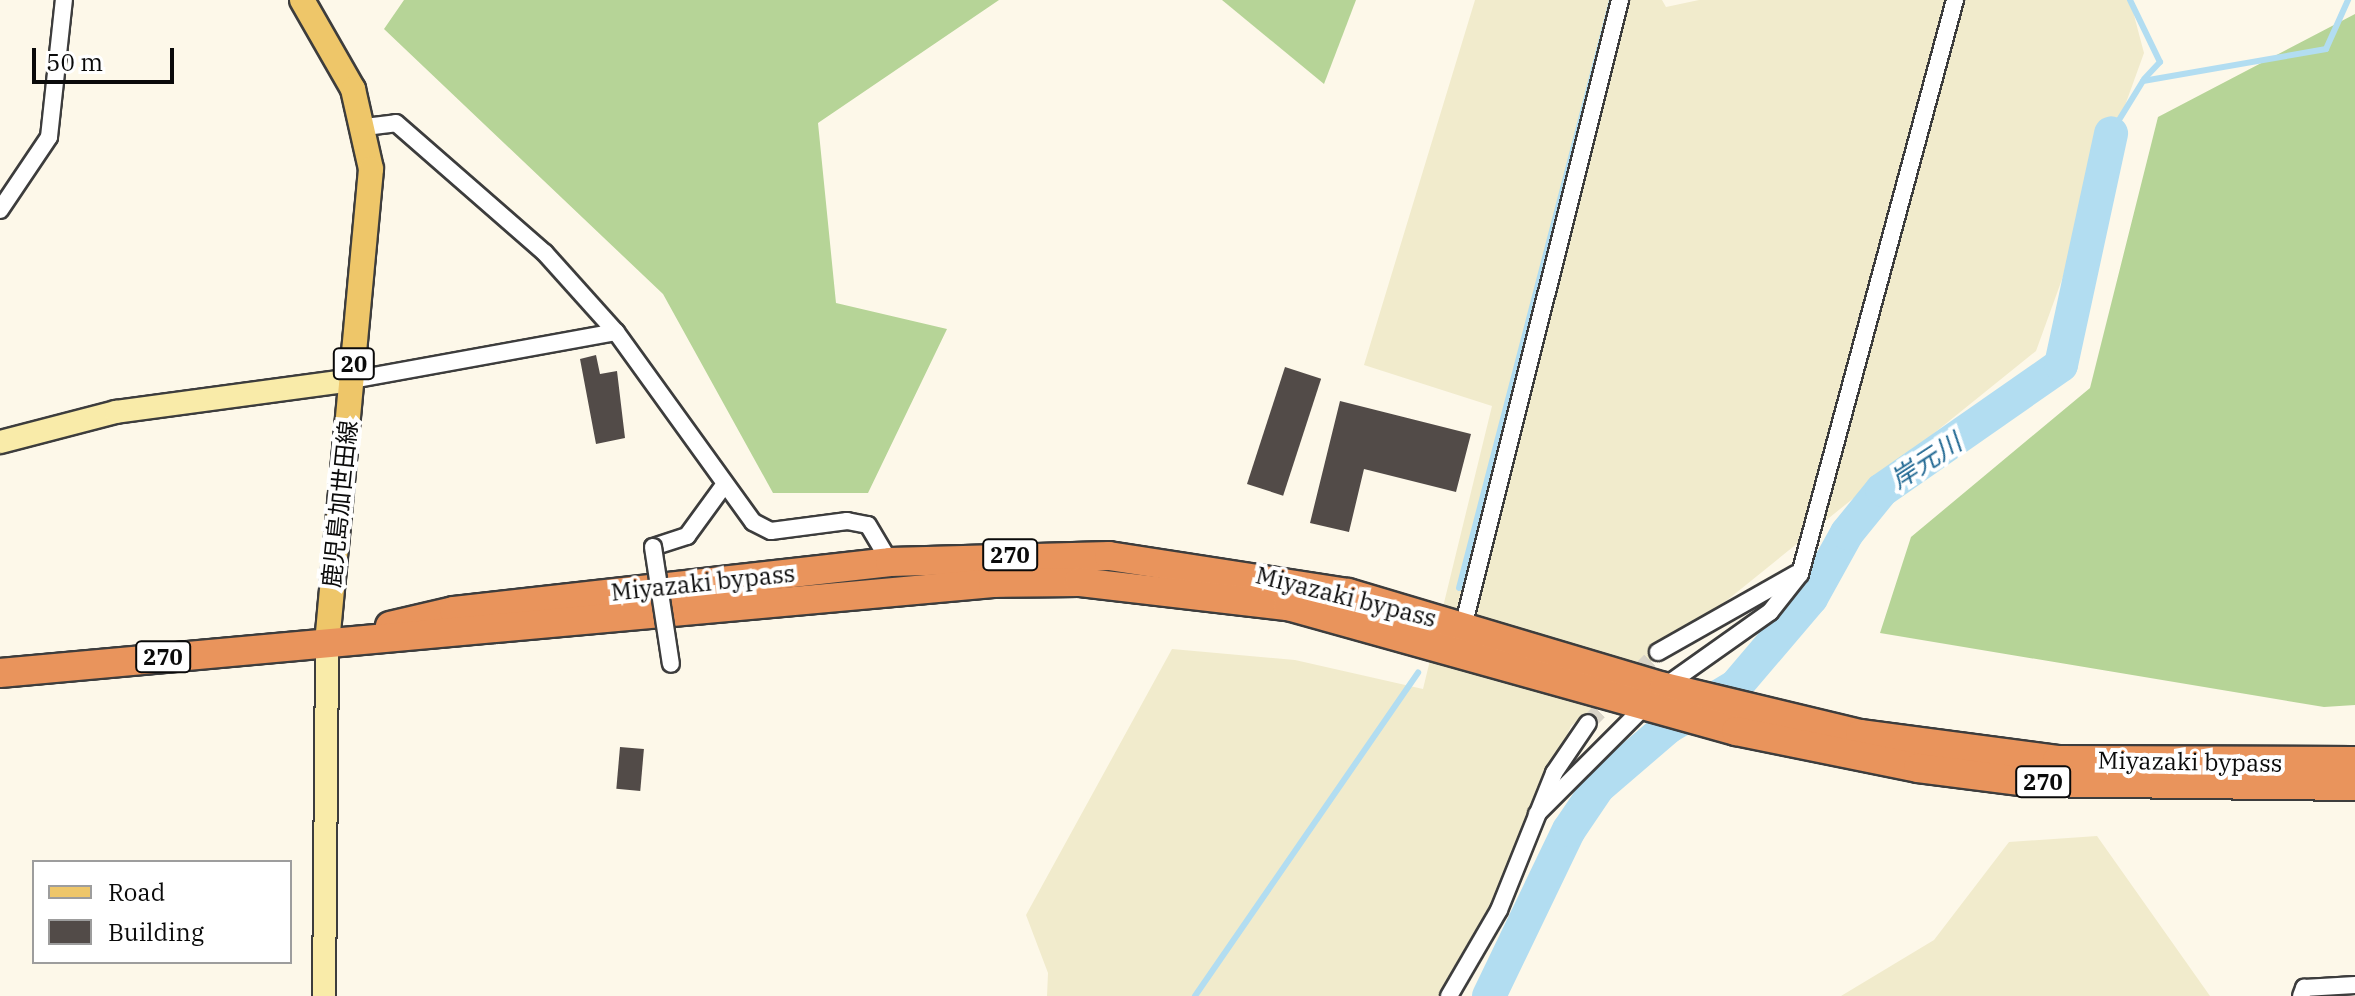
<!DOCTYPE html>
<meta charset="utf-8">
<style>
body{margin:0}
#map{position:relative;width:2355px;height:996px;overflow:hidden;background:#fdf8e9;font-family:"IBM Plex Serif","Noto Sans JP",serif}
div>[style]{position:absolute}
.farmland>*{inset:0;background:#f1ebcc}
.forest>*{inset:0;background:#b6d497}
.stream>*{height:6px;margin:-3px;padding:0 3px;transform-origin:3px;border-radius:3px;background:#b2ddf1}
.river>*{height:34px;margin:-17px;padding:0 17px;transform-origin:17px;border-radius:17px;background:#b2ddf1}
.building>*{inset:0;background:#524b48;transform-origin:0 0}
.street-tunnel>*{height:16px;margin-top:-8px;transform-origin:0;background:repeating-linear-gradient(90deg,#d9d4c8 0 16px,transparent 0 24px)}
.roads{filter:drop-shadow(2px 0 #3d3d3d) drop-shadow(-2px 0 #3d3d3d) drop-shadow(0 2px #3d3d3d) drop-shadow(0 -2px #3d3d3d)}
.street>*{height:16px;margin:-8px;padding:0 8px;transform-origin:8px;border-radius:8px;background:#fff}
.secondary>*{height:22px;margin:-11px;padding:0 11px;transform-origin:11px;border-radius:11px;background:#f9eba9}
.primary>*{height:24px;margin:-12px;padding:0 12px;transform-origin:12px;border-radius:12px;background:#eec669}
.highway>*{height:28px;margin:-14px;padding:0 14px;transform-origin:14px;border-radius:14px;background:#e9945c}
.bridges{filter:drop-shadow(2px 0 #3d3d3d) drop-shadow(-2px 0 #3d3d3d) drop-shadow(0 2px #3d3d3d) drop-shadow(0 -2px #3d3d3d)}
.street-bridge>*{height:16px;margin:-8px;padding:0 8px;transform-origin:8px;border-radius:8px;background:#fff}
span{translate:-50% -50%;white-space:nowrap;text-align:center;line-height:1.15;-webkit-text-stroke:8px #fff;paint-order:stroke}
.shield-label span{padding:2px 6px;background:#fff;border:2px solid;border-radius:6px;-webkit-text-stroke-width:0}
.shield-label{font-size:22px;color:#0a0a0a;font-weight:700}
.street-label{font-size:24px;color:#0a0a0a}
.water-label{font-size:26px;color:#1e6691;font-style:italic}
.legend{position:absolute;left:32px;top:860px;width:260px;height:104px;box-sizing:border-box;background:#fff;border:2px solid #9d9d9d;margin:0;padding:10px 14px;list-style:none;font-size:24px;color:#0a0a0a}
.legend li{display:flex;align-items:center;gap:16px;height:40px}
.legend b{width:40px;border:2px solid #9d9d9d}
.scale{position:absolute;left:32px;top:48px;width:142px;height:36px;box-sizing:border-box;border:4px solid #0a0a0a;border-top:0;padding-left:10px;font-size:24px;line-height:28px;white-space:nowrap;color:#0a0a0a;-webkit-text-stroke:6px #fff;paint-order:stroke}
</style>
<div id="map">
<div class="farmland">
<i style="clip-path:polygon(1475px 0,1662px 0,1666px 7px,1699px 0,2130px 0,2144px 53px,2036px 351px,1571px 726px,1456px 996px,1047px 996px,1048px 973px,1026px 915px,1172px 649px,1295px 660px,1423px 689px,1492px 406px,1364px 365px)"></i>
<i style="clip-path:polygon(2097px 836px,2210px 996px,1841px 996px,1934px 940px,2009px 842px)"></i>
</div>
<div class="forest">
<i style="clip-path:polygon(404px 0,999px 0,818px 123px,836px 303px,947px 329px,868px 493px,773px 493px,663px 294px,384px 29px)"></i>
<i style="clip-path:polygon(1222px 0,1356px 0,1324px 84px)"></i>
<i style="clip-path:polygon(2355px 14px,2355px 705px,2324px 707px,1880px 633px,1911px 537px,2090px 388px,2158px 117px)"></i>
</div>
<div class="stream">
<i style="left:2130px;top:0;width:69px;rotate:64.2deg"></i>
<i style="left:2160px;top:62px;width:23px;rotate:133deg"></i>
<i style="left:2111px;top:133px;width:61px;rotate:-58.4deg"></i>
<i style="left:2143px;top:81px;width:186px;rotate:-9.9deg"></i>
<i style="left:2326px;top:49px;width:54px;rotate:-65.8deg"></i>
<i style="left:1459px;top:588px;width:608px;rotate:-75.41deg"></i>
<i style="left:1195px;top:996px;width:393px;rotate:-55.4deg"></i>
</div>
<div class="river">
<i style="left:1489px;top:996px;width:184px;rotate:-64.3deg"></i>
<i style="left:1569px;top:830px;width:52px;rotate:-56deg"></i>
<i style="left:1598px;top:787px;width:92px;rotate:-40.6deg"></i>
<i style="left:1668px;top:727px;width:79px;rotate:-31.1deg"></i>
<i style="left:1736px;top:686px;width:116px;rotate:-49.6deg"></i>
<i style="left:1811px;top:598px;width:74px;rotate:-61deg"></i>
<i style="left:1847px;top:533px;width:55px;rotate:-50.9deg"></i>
<i style="left:1882px;top:490px;width:218px;rotate:-34.9deg"></i>
<i style="left:2061px;top:365px;width:237px;rotate:-77.8deg"></i>
</div>
<div class="building">
<i style="clip-path:polygon(596px 355px,600px 374px,617px 371px,625px 438px,596px 444px,580px 359px)"></i>
<i style="left:1285px;top:367px;width:38px;height:123px;rotate:18deg"></i>
<i style="clip-path:polygon(1340px 401px,1471px 434px,1456px 492px,1364px 469px,1349px 532px,1310px 523px)"></i>
<i style="left:620px;top:747px;width:24px;height:42px;rotate:5deg"></i>
</div>
<div class="street-tunnel">
<i style="left:1588px;top:723px;width:100px;rotate:-45.4deg"></i>
</div>
<div class="roads">
<div class="street">
<i style="left:365px;top:127px;width:31px;rotate:-7deg"></i>
<i style="left:396px;top:123px;width:198px;rotate:41.1deg"></i>
<i style="left:545px;top:253px;width:106px;rotate:48.1deg"></i>
<i style="left:616px;top:332px;width:234px;rotate:54.2deg"></i>
<i style="left:753px;top:522px;width:20px;rotate:27deg"></i>
<i style="left:771px;top:531px;width:77px;rotate:-7.5deg"></i>
<i style="left:847px;top:521px;width:21px;rotate:11deg"></i>
<i style="left:868px;top:525px;width:43px;rotate:59.3deg"></i>
<i style="left:0;top:210px;width:88px;rotate:-56.1deg"></i>
<i style="left:49px;top:137px;width:138px;rotate:-83.8deg"></i>
<i style="left:352px;top:380px;width:268px;rotate:-10.3deg"></i>
<i style="left:653px;top:547px;width:36px;rotate:-18deg"></i>
<i style="left:687px;top:536px;width:59px;rotate:-53.9deg"></i>
<i style="left:1461px;top:635px;width:655px;rotate:-75.94deg"></i>
<i style="left:1658px;top:652px;width:159px;rotate:-29.5deg"></i>
<i style="left:1537px;top:814px;width:180px;rotate:-45deg"></i>
<i style="left:1664px;top:687px;width:130px;rotate:-35.3deg"></i>
<i style="left:1770px;top:612px;width:48px;rotate:-51.7deg"></i>
<i style="left:1800px;top:574px;width:595px;rotate:-74.89deg"></i>
<i style="left:1449px;top:996px;width:99px;rotate:-59.8deg"></i>
<i style="left:1499px;top:910px;width:148px;rotate:-68.1deg"></i>
<i style="left:1554px;top:773px;width:60px;rotate:-55.8deg"></i>
<i style="left:2301px;top:996px;width:9px;rotate:-69deg"></i>
<i style="left:2304px;top:988px;width:51px;rotate:-3.4deg"></i>
</div>
<div class="secondary">
<i style="left:0;top:442px;width:120px;rotate:-14.5deg"></i>
<i style="left:116px;top:412px;width:238px;rotate:-7.7deg"></i>
<i style="left:324px;top:996px;width:355px;rotate:-89.5deg"></i>
</div>
<div class="primary">
<i style="left:302px;top:0;width:103px;rotate:60.2deg"></i>
<i style="left:353px;top:89px;width:82px;rotate:77.3deg"></i>
<i style="left:371px;top:169px;width:474px;rotate:95.3deg"></i>
</div>
<div class="highway">
<i style="left:390px;top:626px;width:66px;rotate:-13.2deg"></i>
<i style="left:454px;top:611px;width:439px;rotate:-6.4deg"></i>
<i style="left:890px;top:562px;width:219px;rotate:-1.6deg"></i>
<i style="left:1109px;top:556px;width:242px;rotate:8.8deg"></i>
<i style="left:1348px;top:593px;width:330px;rotate:16.6deg"></i>
<i style="left:1664px;top:687px;width:202px;rotate:13.5deg"></i>
<i style="left:1860px;top:734px;width:199px;rotate:7.5deg"></i>
<i style="left:2057px;top:760px;width:298px;rotate:0.2deg"></i>
<i style="left:0;top:673px;width:997px;rotate:-5.18deg"></i>
<i style="left:993px;top:583px;width:86px;rotate:-0.7deg"></i>
<i style="left:1079px;top:582px;width:210px;rotate:6.6deg"></i>
<i style="left:1288px;top:606px;width:465px;rotate:15.6deg"></i>
<i style="left:1736px;top:731px;width:186px;rotate:11.5deg"></i>
<i style="left:1918px;top:768px;width:111px;rotate:7.3deg"></i>
<i style="left:2028px;top:782px;width:327px;rotate:0.7deg"></i>
</div>
</div>
<div class="bridges">
<div class="street-bridge">
<i style="left:653px;top:547px;width:118px;rotate:81.3deg"></i>
</div>
</div>
<div class="shield-label">
<span style="left:354px;top:364px">20</span>
<span style="left:1010px;top:555px">270</span>
<span style="left:163px;top:657px">270</span>
<span style="left:2043px;top:782px">270</span>
</div>
<div class="street-label">
<span style="left:340px;top:504px;rotate:-84deg">鹿児島加世田線</span>
<span style="left:703px;top:583px;rotate:-6deg">Miyazaki bypass</span>
<span style="left:1346px;top:597px;rotate:14deg">Miyazaki bypass</span>
<span style="left:2190px;top:762px;rotate:1deg">Miyazaki bypass</span>
</div>
<div class="water-label">
<span style="left:1926px;top:461px;rotate:-33deg">岸元川</span>
</div>
<ul class="legend">
<li><b style="height:10px;background:#eec669"></b>Road</li>
<li><b style="height:22px;background:#524b48"></b>Building</li>
</ul>
<div class="scale">50 m</div>
</div>
